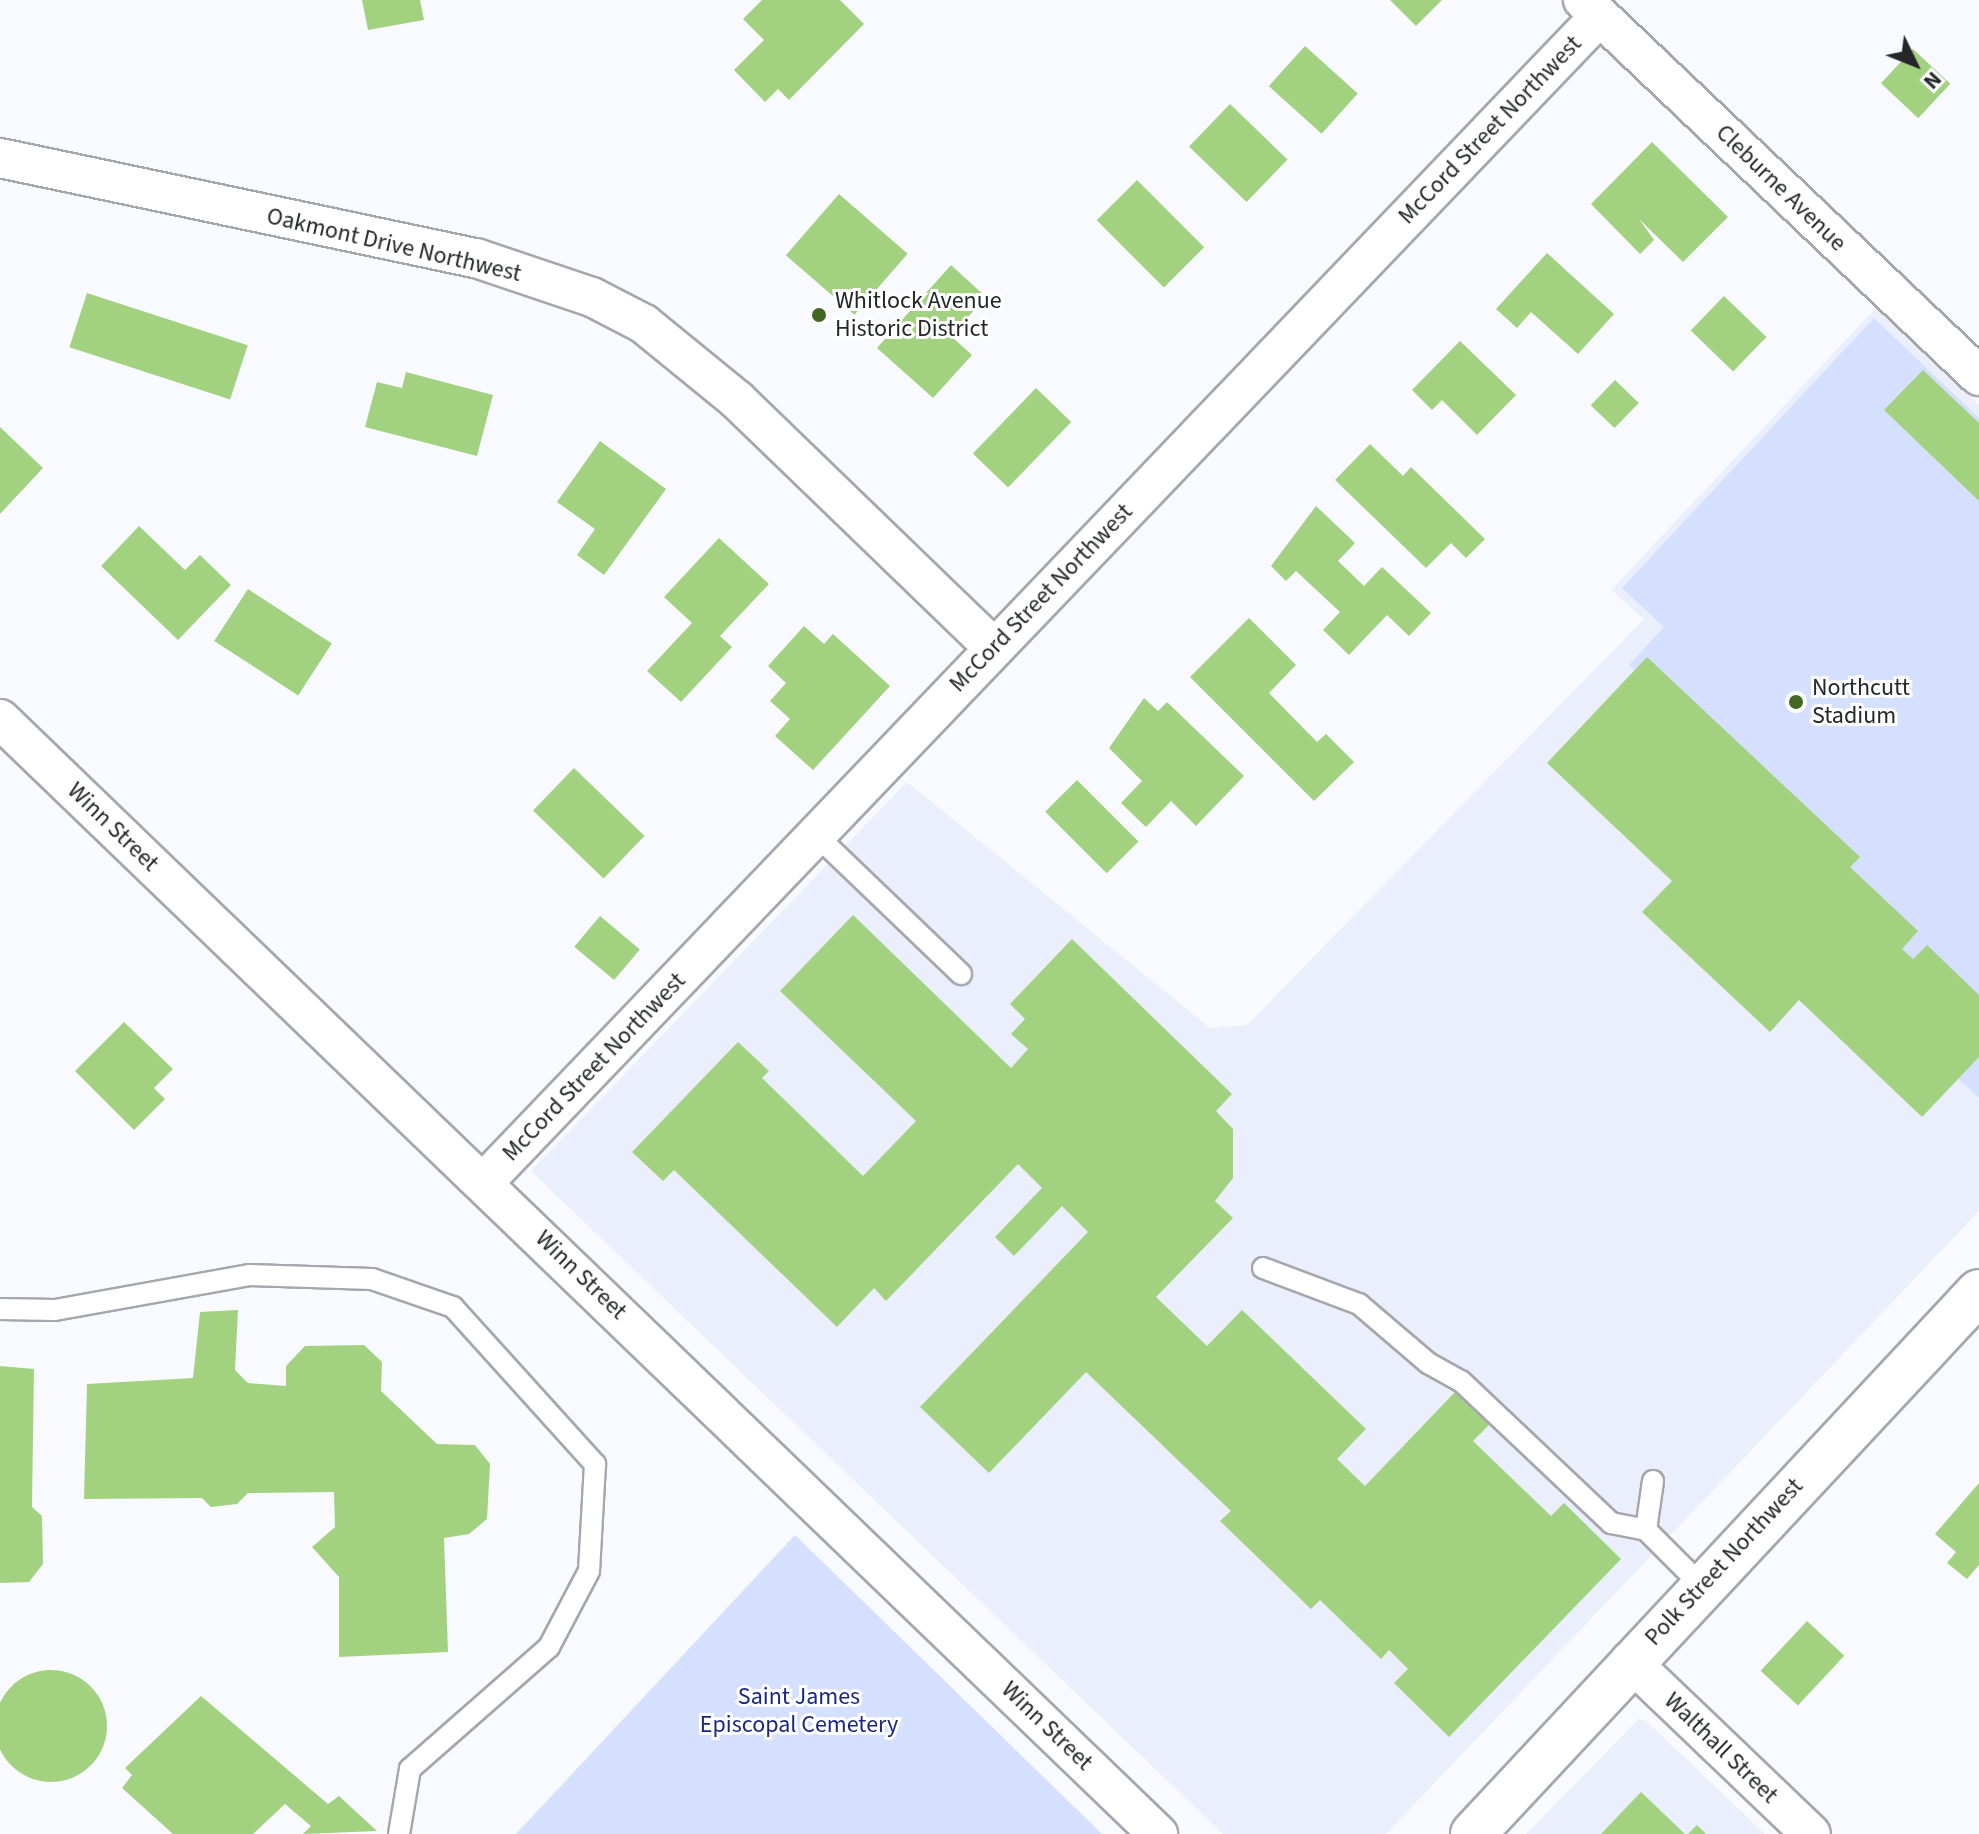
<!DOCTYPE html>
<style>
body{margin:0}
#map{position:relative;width:1979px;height:1834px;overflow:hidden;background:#f8faff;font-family:"Source Sans 3",sans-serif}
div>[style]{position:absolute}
.built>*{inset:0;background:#eaeffb}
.green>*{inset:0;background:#d5e0fe}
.building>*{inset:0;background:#a2d280;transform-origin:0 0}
.round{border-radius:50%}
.roads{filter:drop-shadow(2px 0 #a5a7ac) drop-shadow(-2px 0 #a5a7ac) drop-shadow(0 2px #a5a7ac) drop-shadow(0 -2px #a5a7ac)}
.lane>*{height:20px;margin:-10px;padding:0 10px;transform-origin:10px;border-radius:10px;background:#fff}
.street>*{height:38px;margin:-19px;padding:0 19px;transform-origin:19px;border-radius:19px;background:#fff}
.secondary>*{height:44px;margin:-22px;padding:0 22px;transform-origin:22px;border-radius:22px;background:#fff}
.dots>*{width:22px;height:22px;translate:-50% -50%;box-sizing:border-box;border:4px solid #fff;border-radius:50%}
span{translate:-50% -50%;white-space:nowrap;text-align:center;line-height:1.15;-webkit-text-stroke:6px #fff;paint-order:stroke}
.street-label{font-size:24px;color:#252627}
.poi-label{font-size:24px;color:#252627}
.left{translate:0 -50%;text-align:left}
.park-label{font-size:24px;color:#1a2882}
.north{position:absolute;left:1875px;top:24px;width:80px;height:80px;-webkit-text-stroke:6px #fff;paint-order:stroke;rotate:133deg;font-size:22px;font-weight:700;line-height:32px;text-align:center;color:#252627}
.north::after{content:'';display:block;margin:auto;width:28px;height:36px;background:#252627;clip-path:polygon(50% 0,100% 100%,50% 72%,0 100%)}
</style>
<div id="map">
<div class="built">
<i style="clip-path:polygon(1876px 308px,1979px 405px,1979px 1211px,1386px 1834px,1223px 1834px,531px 1171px,907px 782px,1210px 1028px,1247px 1025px,1644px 619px,1611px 590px)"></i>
<i style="clip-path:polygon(1639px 1719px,1646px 1721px,1765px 1834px,1526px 1834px)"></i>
</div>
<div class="green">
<i style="clip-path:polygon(1874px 318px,1979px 418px,1979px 1098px,1587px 729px,1639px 674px,1629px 665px,1664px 627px,1622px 588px)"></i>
<i style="clip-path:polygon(795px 1535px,1102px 1834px,516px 1834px)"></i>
</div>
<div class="building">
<i style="clip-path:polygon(362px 0,420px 0,424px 20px,368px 30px)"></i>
<i style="clip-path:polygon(762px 0,840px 0,864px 24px,789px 100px,778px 89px,765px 102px,734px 70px,764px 40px,743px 19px)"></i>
<i style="clip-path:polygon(1390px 0,1442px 0,1416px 26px)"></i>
<i style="left:1305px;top:46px;width:71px;height:54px;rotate:42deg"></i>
<i style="left:1913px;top:49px;width:51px;height:47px;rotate:43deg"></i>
<i style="left:1230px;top:104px;width:80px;height:59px;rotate:44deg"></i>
<i style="clip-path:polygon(1652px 142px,1728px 217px,1683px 262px,1639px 219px,1654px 240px,1640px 254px,1591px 204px)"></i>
<i style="left:1137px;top:180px;width:95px;height:57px;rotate:45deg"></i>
<i style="left:839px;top:194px;width:91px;height:81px;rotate:41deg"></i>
<i style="clip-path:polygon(1547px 253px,1614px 314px,1578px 354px,1531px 312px,1517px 328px,1496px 309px)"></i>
<i style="clip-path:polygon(951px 265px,986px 297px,951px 336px,972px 355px,933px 398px,877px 348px)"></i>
<i style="left:87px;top:293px;width:169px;height:57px;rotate:18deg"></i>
<i style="left:1724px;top:296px;width:59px;height:48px;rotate:44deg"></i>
<i style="clip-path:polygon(1460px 341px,1516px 395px,1477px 435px,1442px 400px,1432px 410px,1412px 390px)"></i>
<i style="clip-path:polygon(1923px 370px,1979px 423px,1979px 501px,1884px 410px)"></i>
<i style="clip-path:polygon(406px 372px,493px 395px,477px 456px,365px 427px,377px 382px,402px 388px)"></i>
<i style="left:1615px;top:380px;width:33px;height:35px;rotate:44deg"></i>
<i style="left:1036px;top:388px;width:49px;height:91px;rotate:44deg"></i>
<i style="clip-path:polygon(0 427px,43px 468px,0 514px)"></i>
<i style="clip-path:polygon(600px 441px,666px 489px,604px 575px,577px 555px,595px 529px,557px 502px)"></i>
<i style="clip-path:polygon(1370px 444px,1403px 476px,1411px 467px,1485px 539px,1466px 558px,1451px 543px,1426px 568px,1335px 480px)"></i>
<i style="clip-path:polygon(1316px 506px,1355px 543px,1338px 561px,1364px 586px,1382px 567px,1431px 613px,1409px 636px,1387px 615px,1349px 655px,1323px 630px,1340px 612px,1296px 571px,1286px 581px,1271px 566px)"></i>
<i style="clip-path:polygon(139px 526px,185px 570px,200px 555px,231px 585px,178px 640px,101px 566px)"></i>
<i style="clip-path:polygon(719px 538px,769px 584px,720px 636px,732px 647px,681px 702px,647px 671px,692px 623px,664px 597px)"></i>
<i style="left:248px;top:589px;width:100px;height:62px;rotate:33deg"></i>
<i style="clip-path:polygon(1249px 618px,1296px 665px,1269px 693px,1317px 742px,1326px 734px,1354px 762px,1314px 801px,1190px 677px)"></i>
<i style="clip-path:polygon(804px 626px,824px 644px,833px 634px,890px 686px,813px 770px,775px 736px,790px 719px,770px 701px,786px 683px,768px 666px)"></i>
<i style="clip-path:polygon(1647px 657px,1860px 857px,1850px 867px,1918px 931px,1902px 949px,1913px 959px,1927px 945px,1979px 995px,1979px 1057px,1922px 1117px,1799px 1000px,1770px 1032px,1642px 912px,1672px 881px,1547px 763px)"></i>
<i style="clip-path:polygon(1144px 698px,1158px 711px,1167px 702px,1244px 776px,1196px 826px,1171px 801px,1146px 827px,1121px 803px,1142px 781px,1109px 748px)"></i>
<i style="left:574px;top:768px;width:98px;height:59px;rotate:44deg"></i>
<i style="left:1077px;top:780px;width:87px;height:45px;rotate:45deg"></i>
<i style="clip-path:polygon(853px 915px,1011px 1068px,1028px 1049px,1011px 1034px,1025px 1019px,1010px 1004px,1072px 939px,1232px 1094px,1216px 1111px,1233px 1129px,1233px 1178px,1215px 1201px,1233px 1218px,1156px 1297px,1207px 1346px,1242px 1310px,1366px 1429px,1337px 1459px,1365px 1486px,1456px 1391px,1490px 1424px,1473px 1441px,1551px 1516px,1564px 1503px,1621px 1559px,1449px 1737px,1394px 1683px,1408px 1669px,1389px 1650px,1381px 1659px,1320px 1600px,1311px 1609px,1220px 1521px,1231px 1511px,1086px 1372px,989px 1473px,920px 1407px,1088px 1232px,1062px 1206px,1014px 1256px,995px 1237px,1042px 1188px,1018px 1164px,886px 1301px,874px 1288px,837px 1327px,674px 1170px,663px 1181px,632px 1152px,738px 1042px,769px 1071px,762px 1078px,863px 1176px,916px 1121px,780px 991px)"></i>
<i style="left:600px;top:916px;width:52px;height:40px;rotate:40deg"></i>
<i style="clip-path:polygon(124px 1022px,173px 1069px,154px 1088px,165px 1099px,134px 1130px,75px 1071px)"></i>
<i style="clip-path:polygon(238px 1310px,235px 1370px,248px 1383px,286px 1386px,286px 1366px,305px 1346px,364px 1345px,382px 1362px,381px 1391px,437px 1444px,475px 1445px,490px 1464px,487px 1519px,469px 1534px,444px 1538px,448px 1652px,339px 1657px,339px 1577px,312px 1547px,335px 1527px,334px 1492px,248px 1493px,237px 1504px,211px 1507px,202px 1498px,84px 1499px,87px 1384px,193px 1378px,200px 1312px)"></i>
<i style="clip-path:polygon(0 1366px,34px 1369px,32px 1507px,42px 1516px,43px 1564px,29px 1582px,0 1583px)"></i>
<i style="clip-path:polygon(1979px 1483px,1979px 1565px,1967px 1579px,1947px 1563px,1956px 1552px,1935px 1534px)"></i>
<i style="left:1807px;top:1621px;width:51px;height:68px;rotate:43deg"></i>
<i class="round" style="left:-5px;top:1670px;width:112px;height:112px"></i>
<i style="clip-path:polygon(201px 1696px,328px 1804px,339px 1796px,377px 1831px,303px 1834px,311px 1826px,285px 1804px,253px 1834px,173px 1834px,122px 1788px,132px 1775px,125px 1768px)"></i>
<i style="clip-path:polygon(1641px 1792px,1685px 1834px,1601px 1834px)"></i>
<i style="clip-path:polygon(1697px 1825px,1706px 1834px,1688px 1834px)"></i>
</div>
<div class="roads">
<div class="lane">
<i style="left:816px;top:835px;width:201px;rotate:43.8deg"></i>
<i style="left:1263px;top:1268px;width:103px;rotate:20.6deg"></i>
<i style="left:1359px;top:1304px;width:91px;rotate:40.5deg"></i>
<i style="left:1428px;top:1363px;width:38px;rotate:29deg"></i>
<i style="left:1461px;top:1381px;width:207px;rotate:43.4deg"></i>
<i style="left:1611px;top:1523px;width:36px;rotate:11deg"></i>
<i style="left:0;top:1309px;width:55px;rotate:1deg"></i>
<i style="left:55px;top:1310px;width:197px;rotate:-10.2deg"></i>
<i style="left:249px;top:1275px;width:123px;rotate:1.9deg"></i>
<i style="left:372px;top:1279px;width:86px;rotate:19.1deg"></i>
<i style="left:453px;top:1307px;width:212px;rotate:47.9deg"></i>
<i style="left:595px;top:1464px;width:107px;rotate:93.2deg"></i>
<i style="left:589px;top:1571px;width:86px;rotate:117.8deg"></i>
<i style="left:549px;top:1647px;width:185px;rotate:138.7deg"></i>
<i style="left:410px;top:1769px;width:66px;rotate:99.6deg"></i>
<i style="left:1653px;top:1481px;width:49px;rotate:98.1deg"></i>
<i style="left:1646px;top:1530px;width:79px;rotate:45deg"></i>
</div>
<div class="street">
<i style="left:1583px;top:0;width:546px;rotate:43.52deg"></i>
<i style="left:0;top:158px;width:486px;rotate:11.9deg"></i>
<i style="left:476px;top:258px;width:122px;rotate:18.6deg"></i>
<i style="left:592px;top:297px;width:59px;rotate:27.4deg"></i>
<i style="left:644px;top:324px;width:119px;rotate:39.2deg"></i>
<i style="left:736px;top:399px;width:357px;rotate:44deg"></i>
<i style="left:0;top:719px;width:1608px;rotate:43.92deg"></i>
<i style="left:484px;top:1182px;width:1614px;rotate:-46.26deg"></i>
<i style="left:1630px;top:1661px;width:250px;rotate:43.7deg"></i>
</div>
<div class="secondary">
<i style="left:1473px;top:1834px;width:741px;rotate:-46.97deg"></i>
</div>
</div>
<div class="dots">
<i style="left:819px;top:315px;background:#436822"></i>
<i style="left:1796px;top:702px;background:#436822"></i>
</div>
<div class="street-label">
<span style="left:1490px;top:130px;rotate:-46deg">McCord Street Northwest</span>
<span style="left:1781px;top:188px;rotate:44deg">Cleburne Avenue</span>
<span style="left:394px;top:245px;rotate:13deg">Oakmont Drive Northwest</span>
<span style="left:1041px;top:598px;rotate:-46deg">McCord Street Northwest</span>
<span style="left:113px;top:827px;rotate:44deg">Winn Street</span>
<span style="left:594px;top:1067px;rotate:-46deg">McCord Street Northwest</span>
<span style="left:581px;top:1275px;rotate:44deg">Winn Street</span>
<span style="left:1724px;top:1562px;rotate:-47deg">Polk Street Northwest</span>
<span style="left:1047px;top:1726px;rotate:44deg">Winn Street</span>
<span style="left:1721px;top:1748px;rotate:44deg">Walthall Street</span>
</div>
<div class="poi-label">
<span class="left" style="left:835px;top:315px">Whitlock Avenue<br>Historic District</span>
<span class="left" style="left:1812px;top:702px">Northcutt<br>Stadium</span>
</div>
<div class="park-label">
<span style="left:799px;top:1711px">Saint James<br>Episcopal Cemetery</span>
</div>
<div class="north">N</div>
</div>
